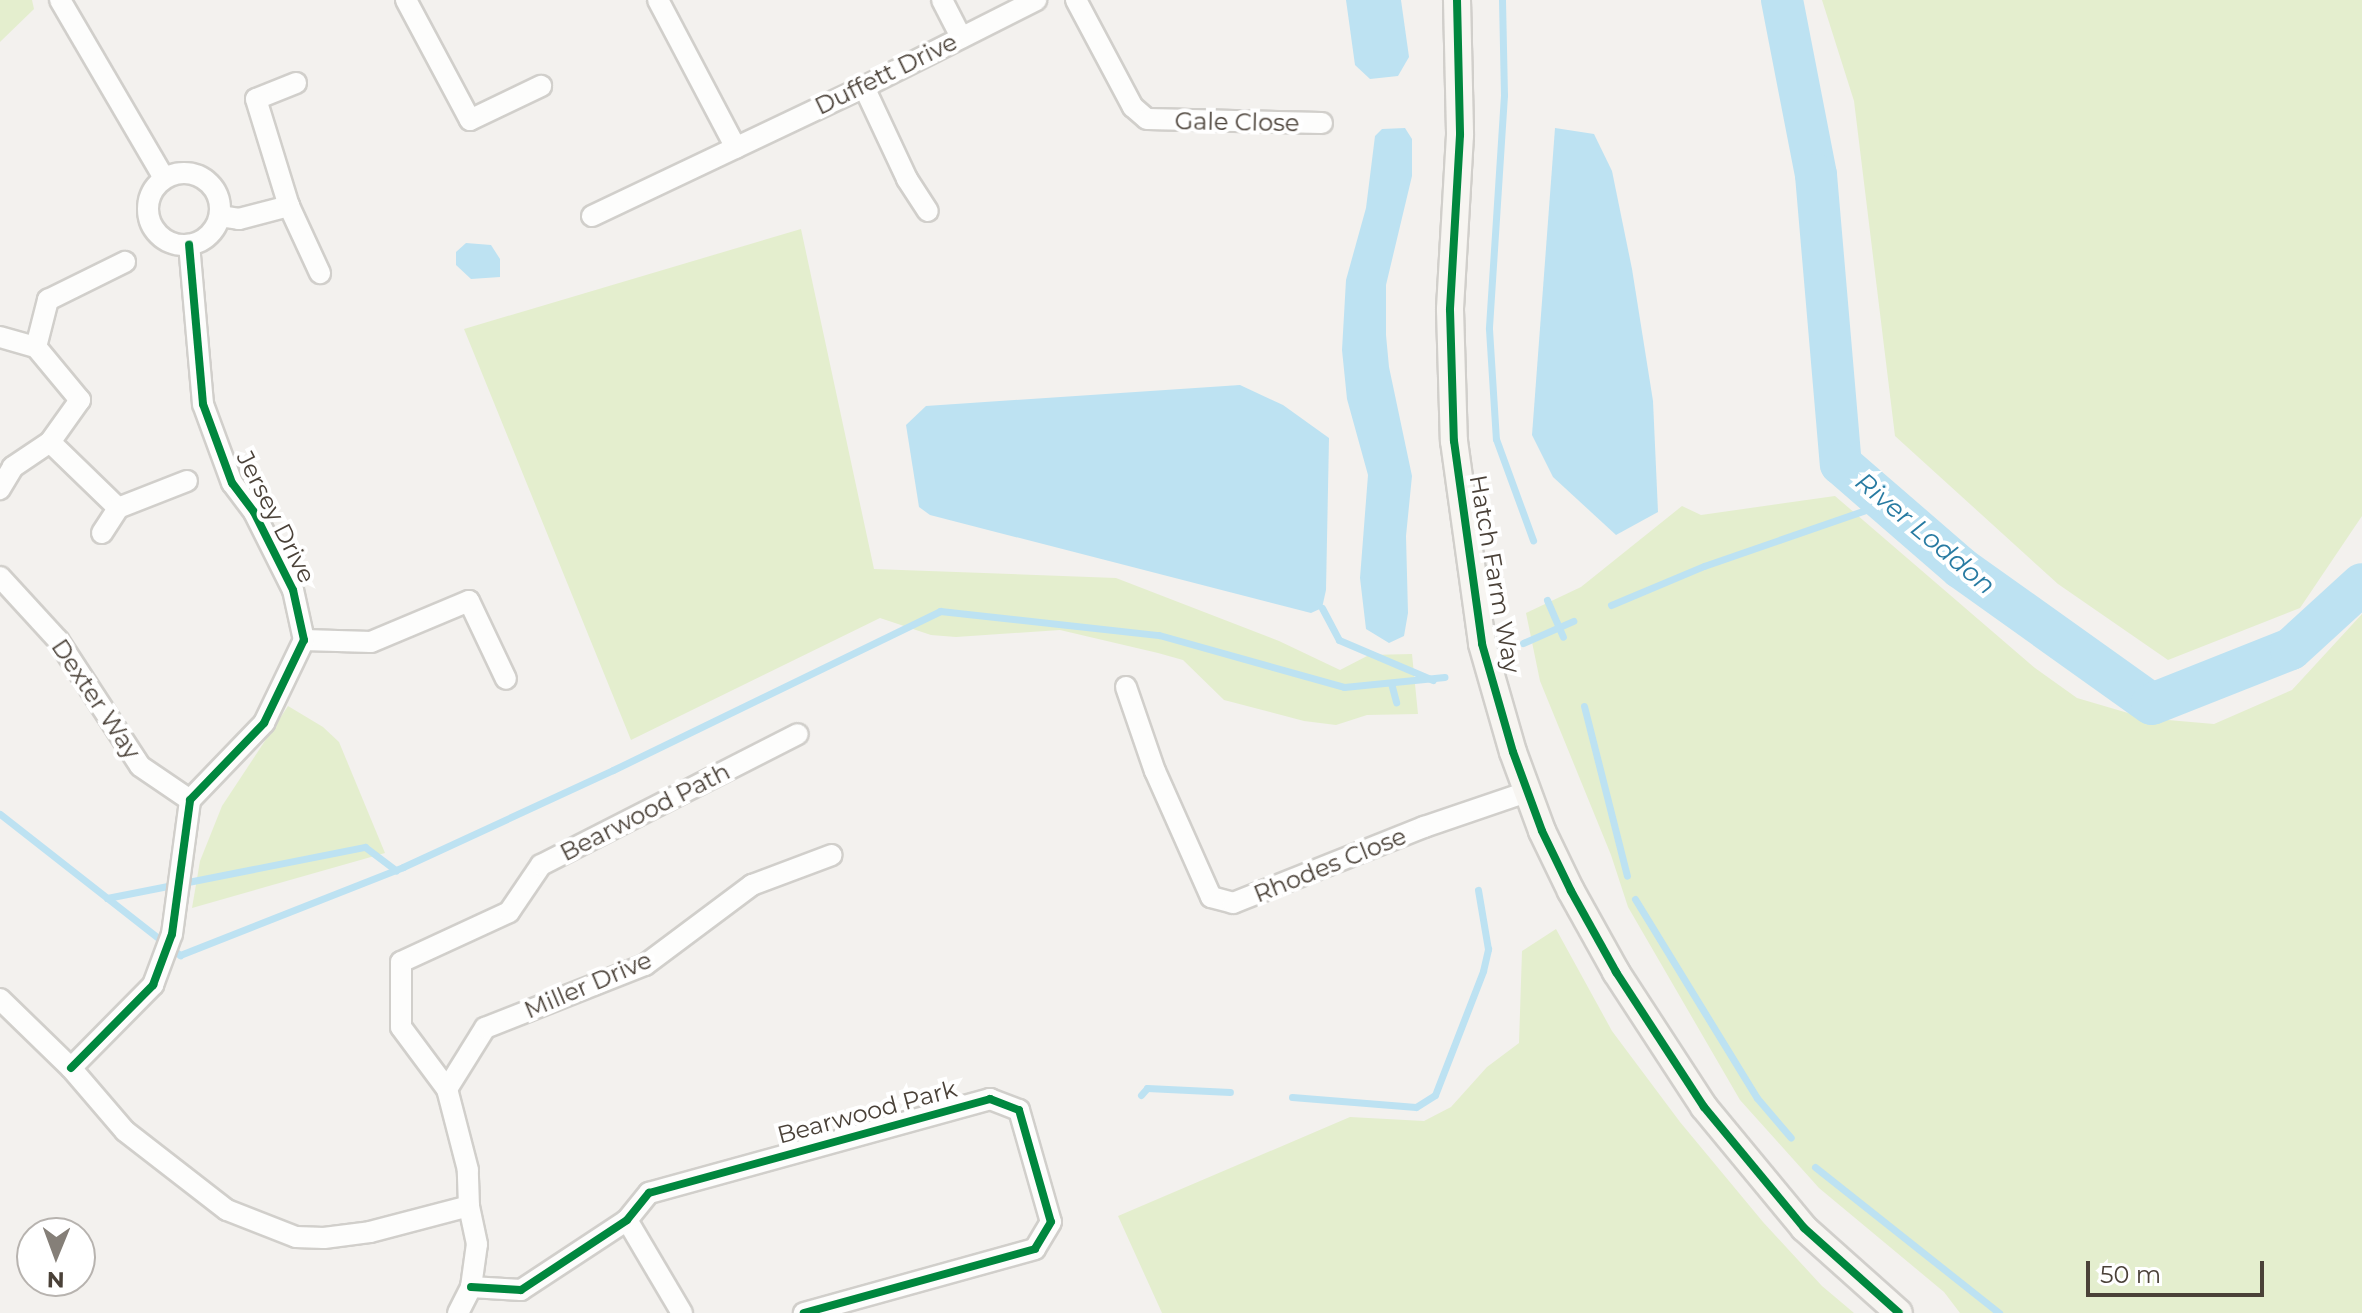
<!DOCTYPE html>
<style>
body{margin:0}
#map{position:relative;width:2362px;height:1313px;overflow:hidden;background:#f3f1ee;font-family:Montserrat,sans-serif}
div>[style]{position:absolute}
.green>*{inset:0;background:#e4eece}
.water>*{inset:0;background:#bde2f2}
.stream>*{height:7px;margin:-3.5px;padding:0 3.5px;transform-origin:3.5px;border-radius:3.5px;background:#bde2f2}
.river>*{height:42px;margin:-21px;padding:0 21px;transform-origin:21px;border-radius:21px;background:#bde2f2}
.roads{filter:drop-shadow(2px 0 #d1cfcb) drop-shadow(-2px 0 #d1cfcb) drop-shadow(0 2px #d1cfcb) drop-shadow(0 -2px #d1cfcb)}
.street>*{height:20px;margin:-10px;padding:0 10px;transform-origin:10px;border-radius:10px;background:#fdfdfc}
.street>.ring{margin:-10px;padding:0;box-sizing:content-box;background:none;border:20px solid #fdfdfc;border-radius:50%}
.secondary>*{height:26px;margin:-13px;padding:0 13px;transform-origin:13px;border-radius:13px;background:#f7f5f1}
.cycleway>*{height:8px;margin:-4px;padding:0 4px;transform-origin:4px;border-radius:4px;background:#00873e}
span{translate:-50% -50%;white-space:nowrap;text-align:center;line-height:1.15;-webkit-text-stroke:8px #fff;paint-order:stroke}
.street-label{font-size:24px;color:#4a4138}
.water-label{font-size:26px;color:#287ba2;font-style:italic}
.north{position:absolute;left:16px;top:1217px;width:80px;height:80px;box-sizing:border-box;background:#fff;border:2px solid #b7b3af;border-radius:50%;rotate:181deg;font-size:22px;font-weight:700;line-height:32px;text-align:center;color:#4a4138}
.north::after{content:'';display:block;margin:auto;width:28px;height:36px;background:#857f78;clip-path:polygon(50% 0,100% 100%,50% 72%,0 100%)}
.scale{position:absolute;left:2086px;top:1261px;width:178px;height:36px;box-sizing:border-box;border:4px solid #4a4138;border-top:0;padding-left:10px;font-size:24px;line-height:28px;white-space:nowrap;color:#4a4138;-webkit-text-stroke:6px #fff;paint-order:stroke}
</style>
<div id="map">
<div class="green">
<i style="clip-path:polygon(0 0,32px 0,34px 9px,0 42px)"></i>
<i style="clip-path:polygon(1822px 0,2362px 0,2362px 516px,2300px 608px,2168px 660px,2058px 584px,1895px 436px,1854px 101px)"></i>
<i style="clip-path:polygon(801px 229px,874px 569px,1116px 578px,1279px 641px,1340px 670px,1369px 655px,1412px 654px,1418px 714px,1367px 715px,1336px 725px,1304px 721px,1224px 700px,1183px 660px,1158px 653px,1060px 630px,956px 637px,931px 635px,880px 618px,631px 740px,464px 329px)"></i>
<i style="clip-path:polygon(1835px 496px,2035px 668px,2077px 698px,2145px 718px,2214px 724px,2292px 690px,2362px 614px,2362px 1313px,1960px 1313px,1944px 1292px,1819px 1188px,1740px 1100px,1628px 907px,1611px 855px,1540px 681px,1526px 613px,1581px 587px,1682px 506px,1701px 515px)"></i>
<i style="clip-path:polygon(288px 706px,323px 727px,339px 742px,385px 853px,192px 908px,200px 861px,222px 806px)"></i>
<i style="clip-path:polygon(1556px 929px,1612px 1031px,1680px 1122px,1763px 1222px,1822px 1286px,1854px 1313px,1162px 1313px,1118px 1216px,1350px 1117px,1424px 1121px,1451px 1107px,1487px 1067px,1519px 1043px,1522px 951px)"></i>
</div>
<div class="water">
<i style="clip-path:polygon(1346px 0,1401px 0,1409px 57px,1398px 76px,1370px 79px,1355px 65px)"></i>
<i style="clip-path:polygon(1405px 128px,1412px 139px,1412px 176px,1386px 285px,1386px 335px,1389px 367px,1412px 476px,1406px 536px,1408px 613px,1404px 636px,1389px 643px,1366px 629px,1360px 578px,1368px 475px,1347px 399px,1342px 350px,1346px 280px,1366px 208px,1375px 136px,1382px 129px)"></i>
<i style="clip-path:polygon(1555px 128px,1594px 134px,1612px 171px,1632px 269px,1653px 401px,1658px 512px,1616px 535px,1553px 477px,1532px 435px)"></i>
<i style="clip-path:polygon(466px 243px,491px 245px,500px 259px,500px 277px,471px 279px,456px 265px,456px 252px)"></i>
<i style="clip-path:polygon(1240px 385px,1283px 405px,1329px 438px,1326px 590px,1322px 608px,1311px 613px,930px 515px,919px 507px,906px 425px,926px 406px)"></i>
</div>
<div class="stream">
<i style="left:1502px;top:0;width:95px;rotate:88.8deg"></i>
<i style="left:1504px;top:95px;width:234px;rotate:93.7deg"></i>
<i style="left:1489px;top:329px;width:110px;rotate:86.4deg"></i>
<i style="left:1496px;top:439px;width:108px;rotate:69.9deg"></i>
<i style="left:1547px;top:600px;width:40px;rotate:66.6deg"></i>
<i style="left:1611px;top:605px;width:101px;rotate:-22.8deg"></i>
<i style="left:1704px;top:566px;width:193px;rotate:-19.1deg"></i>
<i style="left:1322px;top:608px;width:36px;rotate:62deg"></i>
<i style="left:1339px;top:640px;width:102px;rotate:23.1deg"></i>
<i style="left:1523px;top:643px;width:55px;rotate:-23.7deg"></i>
<i style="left:1391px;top:683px;width:20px;rotate:75deg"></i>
<i style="left:1584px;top:706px;width:175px;rotate:75.8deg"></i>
<i style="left:0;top:814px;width:229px;rotate:38.1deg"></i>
<i style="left:180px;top:955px;width:240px;rotate:-21.5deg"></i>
<i style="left:403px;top:867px;width:231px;rotate:-24.8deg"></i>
<i style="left:613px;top:770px;width:364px;rotate:-25.9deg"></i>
<i style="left:940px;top:611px;width:220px;rotate:6.3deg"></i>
<i style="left:1159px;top:635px;width:192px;rotate:15.7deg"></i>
<i style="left:1344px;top:687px;width:101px;rotate:-5.7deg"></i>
<i style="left:107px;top:898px;width:263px;rotate:-11.2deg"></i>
<i style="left:365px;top:847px;width:39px;rotate:37deg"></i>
<i style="left:1635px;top:899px;width:233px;rotate:58.5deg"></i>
<i style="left:1757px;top:1098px;width:52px;rotate:49.6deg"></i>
<i style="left:1141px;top:1095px;width:9px;rotate:-49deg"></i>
<i style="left:1147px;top:1088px;width:83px;rotate:2.8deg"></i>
<i style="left:1292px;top:1097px;width:124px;rotate:4.6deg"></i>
<i style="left:1416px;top:1107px;width:22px;rotate:-32deg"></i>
<i style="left:1435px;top:1095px;width:133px;rotate:-68.8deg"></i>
<i style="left:1483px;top:971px;width:23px;rotate:-77deg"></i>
<i style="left:1488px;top:949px;width:60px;rotate:-99.6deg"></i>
<i style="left:1815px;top:1167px;width:235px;rotate:38.4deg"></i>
</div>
<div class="river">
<i style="left:1782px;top:0;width:178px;rotate:79deg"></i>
<i style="left:1816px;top:175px;width:290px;rotate:85.1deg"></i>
<i style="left:1841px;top:464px;width:159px;rotate:40.9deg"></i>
<i style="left:1961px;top:568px;width:234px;rotate:35.5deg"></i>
<i style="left:2152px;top:704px;width:149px;rotate:-21.6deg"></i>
<i style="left:2291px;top:649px;width:96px;rotate:-42.5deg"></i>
</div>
<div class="roads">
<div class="street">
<i style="left:60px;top:0;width:206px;rotate:59.7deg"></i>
<i style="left:406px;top:0;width:136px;rotate:61.9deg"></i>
<i style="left:470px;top:120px;width:79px;rotate:-25.6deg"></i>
<i style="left:658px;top:0;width:167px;rotate:62.2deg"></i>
<i style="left:942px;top:0;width:42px;rotate:62.8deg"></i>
<i style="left:1076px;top:0;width:121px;rotate:62deg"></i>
<i style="left:1133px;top:107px;width:18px;rotate:41deg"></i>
<i style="left:1147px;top:119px;width:175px;rotate:1.3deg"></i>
<i style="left:296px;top:83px;width:43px;rotate:158.2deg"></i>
<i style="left:256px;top:99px;width:112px;rotate:72.9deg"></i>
<i style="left:289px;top:206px;width:74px;rotate:65.2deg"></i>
<i style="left:864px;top:87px;width:102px;rotate:64.9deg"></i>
<i style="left:907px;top:179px;width:38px;rotate:57deg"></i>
<i class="ring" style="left:148px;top:173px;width:52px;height:52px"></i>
<i style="left:220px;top:216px;width:19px;rotate:9deg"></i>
<i style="left:239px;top:219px;width:52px;rotate:-14.6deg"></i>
<i style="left:592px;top:216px;width:301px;rotate:-25.4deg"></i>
<i style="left:864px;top:87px;width:193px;rotate:-26.8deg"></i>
<i style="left:0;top:337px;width:37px;rotate:16deg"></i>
<i style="left:36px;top:347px;width:69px;rotate:50.3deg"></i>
<i style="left:80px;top:400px;width:52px;rotate:125.5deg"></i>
<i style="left:50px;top:442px;width:45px;rotate:146deg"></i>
<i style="left:13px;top:467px;width:26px;rotate:121deg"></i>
<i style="left:36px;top:347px;width:49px;rotate:-75.7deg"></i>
<i style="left:48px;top:300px;width:86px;rotate:-26.3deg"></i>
<i style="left:50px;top:442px;width:95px;rotate:44.1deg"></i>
<i style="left:118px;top:508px;width:74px;rotate:-21.4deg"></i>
<i style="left:102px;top:533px;width:30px;rotate:-57deg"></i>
<i style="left:0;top:577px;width:86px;rotate:47.4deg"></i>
<i style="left:58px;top:640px;width:150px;rotate:56.9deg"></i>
<i style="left:140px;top:766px;width:60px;rotate:34.2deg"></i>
<i style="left:304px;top:640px;width:67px;rotate:1.7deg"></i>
<i style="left:371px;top:642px;width:106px;rotate:-22.7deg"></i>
<i style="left:469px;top:601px;width:86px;rotate:64.6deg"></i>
<i style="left:1126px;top:687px;width:89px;rotate:71deg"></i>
<i style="left:1155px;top:771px;width:138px;rotate:66deg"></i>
<i style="left:1211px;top:897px;width:23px;rotate:15deg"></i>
<i style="left:1233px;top:903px;width:206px;rotate:-21.7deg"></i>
<i style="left:1424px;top:827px;width:109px;rotate:-18.8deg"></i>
<i style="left:0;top:999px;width:99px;rotate:44.2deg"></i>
<i style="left:71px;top:1068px;width:83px;rotate:49.4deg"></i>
<i style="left:125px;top:1131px;width:129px;rotate:37.8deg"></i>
<i style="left:227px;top:1210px;width:74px;rotate:21.4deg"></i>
<i style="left:296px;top:1237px;width:28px;rotate:2deg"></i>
<i style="left:324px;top:1238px;width:46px;rotate:-7.4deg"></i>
<i style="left:370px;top:1232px;width:102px;rotate:-14.7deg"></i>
<i style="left:71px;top:1068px;width:117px;rotate:-45.3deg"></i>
<i style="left:153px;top:985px;width:54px;rotate:-69.6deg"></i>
<i style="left:172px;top:934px;width:135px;rotate:-82.3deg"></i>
<i style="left:190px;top:800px;width:107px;rotate:-46.1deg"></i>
<i style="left:264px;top:723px;width:92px;rotate:-64.3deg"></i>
<i style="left:304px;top:640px;width:51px;rotate:-102.4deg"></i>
<i style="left:293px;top:590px;width:87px;rotate:-116.6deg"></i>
<i style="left:254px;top:512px;width:36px;rotate:-127deg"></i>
<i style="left:232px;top:483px;width:84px;rotate:-110.2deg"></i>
<i style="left:203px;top:404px;width:160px;rotate:-95deg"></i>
<i style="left:447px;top:1089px;width:72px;rotate:-58.1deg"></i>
<i style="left:485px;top:1028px;width:172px;rotate:-21.5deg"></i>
<i style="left:645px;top:965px;width:134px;rotate:-36.8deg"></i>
<i style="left:752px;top:885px;width:85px;rotate:-20.6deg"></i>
<i style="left:627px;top:1220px;width:108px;rotate:59.4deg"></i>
<i style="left:471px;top:1287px;width:50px;rotate:3.4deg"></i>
<i style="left:521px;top:1290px;width:127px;rotate:-33.4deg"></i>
<i style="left:627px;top:1220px;width:35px;rotate:-51deg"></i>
<i style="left:649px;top:1193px;width:354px;rotate:-15.4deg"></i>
<i style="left:990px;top:1099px;width:31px;rotate:21deg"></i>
<i style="left:1019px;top:1110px;width:116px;rotate:74.1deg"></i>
<i style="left:1051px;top:1222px;width:31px;rotate:121deg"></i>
<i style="left:1035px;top:1249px;width:240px;rotate:164.5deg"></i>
<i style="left:458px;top:1313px;width:29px;rotate:-63deg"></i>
<i style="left:471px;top:1287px;width:43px;rotate:-82.1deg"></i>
<i style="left:477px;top:1244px;width:39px;rotate:-102deg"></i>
<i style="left:469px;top:1206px;width:36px;rotate:-92deg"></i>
<i style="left:468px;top:1170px;width:84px;rotate:-104.5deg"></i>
<i style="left:447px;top:1089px;width:77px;rotate:-126.6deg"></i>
<i style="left:401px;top:1027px;width:65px;rotate:-90deg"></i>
<i style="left:401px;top:962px;width:119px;rotate:-24.8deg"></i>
<i style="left:509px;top:912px;width:57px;rotate:-55.8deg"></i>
<i style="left:541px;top:865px;width:288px;rotate:-27deg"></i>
</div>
<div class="secondary">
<i style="left:1457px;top:0;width:135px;rotate:88.7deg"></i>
<i style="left:1460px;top:135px;width:175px;rotate:93.3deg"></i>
<i style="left:1450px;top:310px;width:131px;rotate:88.3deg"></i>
<i style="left:1454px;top:441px;width:205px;rotate:82.1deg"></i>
<i style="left:1482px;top:644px;width:112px;rotate:74deg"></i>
<i style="left:1513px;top:752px;width:84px;rotate:69.8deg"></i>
<i style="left:1542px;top:831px;width:67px;rotate:64.2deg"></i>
<i style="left:1571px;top:891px;width:93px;rotate:60.9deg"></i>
<i style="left:1616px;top:972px;width:161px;rotate:56.9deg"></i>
<i style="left:1704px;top:1107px;width:157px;rotate:50.4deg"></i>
<i style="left:1804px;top:1228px;width:127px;rotate:41.8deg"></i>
</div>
</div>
<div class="cycleway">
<i style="left:1457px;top:0;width:135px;rotate:88.7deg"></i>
<i style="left:1460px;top:135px;width:175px;rotate:93.3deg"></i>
<i style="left:1450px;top:310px;width:131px;rotate:88.3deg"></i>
<i style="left:1454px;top:441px;width:205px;rotate:82.1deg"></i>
<i style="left:1482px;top:644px;width:112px;rotate:74deg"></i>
<i style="left:1513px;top:752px;width:84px;rotate:69.8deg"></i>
<i style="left:1542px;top:831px;width:67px;rotate:64.2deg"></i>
<i style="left:1571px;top:891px;width:93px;rotate:60.9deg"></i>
<i style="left:1616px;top:972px;width:161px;rotate:56.9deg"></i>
<i style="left:1704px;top:1107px;width:157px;rotate:50.4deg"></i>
<i style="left:1804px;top:1228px;width:127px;rotate:41.8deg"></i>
<i style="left:71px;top:1068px;width:117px;rotate:-45.3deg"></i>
<i style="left:153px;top:985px;width:54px;rotate:-69.6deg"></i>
<i style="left:172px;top:934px;width:135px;rotate:-82.3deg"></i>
<i style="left:190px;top:800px;width:107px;rotate:-46.1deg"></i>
<i style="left:264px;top:723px;width:92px;rotate:-64.3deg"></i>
<i style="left:304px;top:640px;width:51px;rotate:-102.4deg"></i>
<i style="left:293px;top:590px;width:87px;rotate:-116.6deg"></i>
<i style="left:254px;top:512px;width:36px;rotate:-127deg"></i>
<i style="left:232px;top:483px;width:84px;rotate:-110.2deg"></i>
<i style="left:203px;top:404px;width:160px;rotate:-95deg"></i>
<i style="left:471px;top:1287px;width:50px;rotate:3.4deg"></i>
<i style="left:521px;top:1290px;width:127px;rotate:-33.4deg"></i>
<i style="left:627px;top:1220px;width:35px;rotate:-51deg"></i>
<i style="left:649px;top:1193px;width:354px;rotate:-15.4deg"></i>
<i style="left:990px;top:1099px;width:31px;rotate:21deg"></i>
<i style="left:1019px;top:1110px;width:116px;rotate:74.1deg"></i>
<i style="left:1051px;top:1222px;width:31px;rotate:121deg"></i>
<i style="left:1035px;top:1249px;width:240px;rotate:164.5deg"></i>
</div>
<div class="street-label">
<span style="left:886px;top:74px;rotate:-26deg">Duffett Drive</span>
<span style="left:1237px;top:122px;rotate:1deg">Gale Close</span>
<span style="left:276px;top:517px;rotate:63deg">Jersey Drive</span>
<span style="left:1495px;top:574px;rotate:80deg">Hatch Farm Way</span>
<span style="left:96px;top:699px;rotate:56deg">Dexter Way</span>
<span style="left:645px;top:812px;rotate:-27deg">Bearwood Path</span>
<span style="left:1330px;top:865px;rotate:-22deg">Rhodes Close</span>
<span style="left:588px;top:985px;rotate:-23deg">Miller Drive</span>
<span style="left:867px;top:1112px;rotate:-15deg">Bearwood Park</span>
</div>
<div class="water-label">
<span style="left:1925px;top:534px;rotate:40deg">River Loddon</span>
</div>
<div class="north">N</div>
<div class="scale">50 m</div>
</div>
